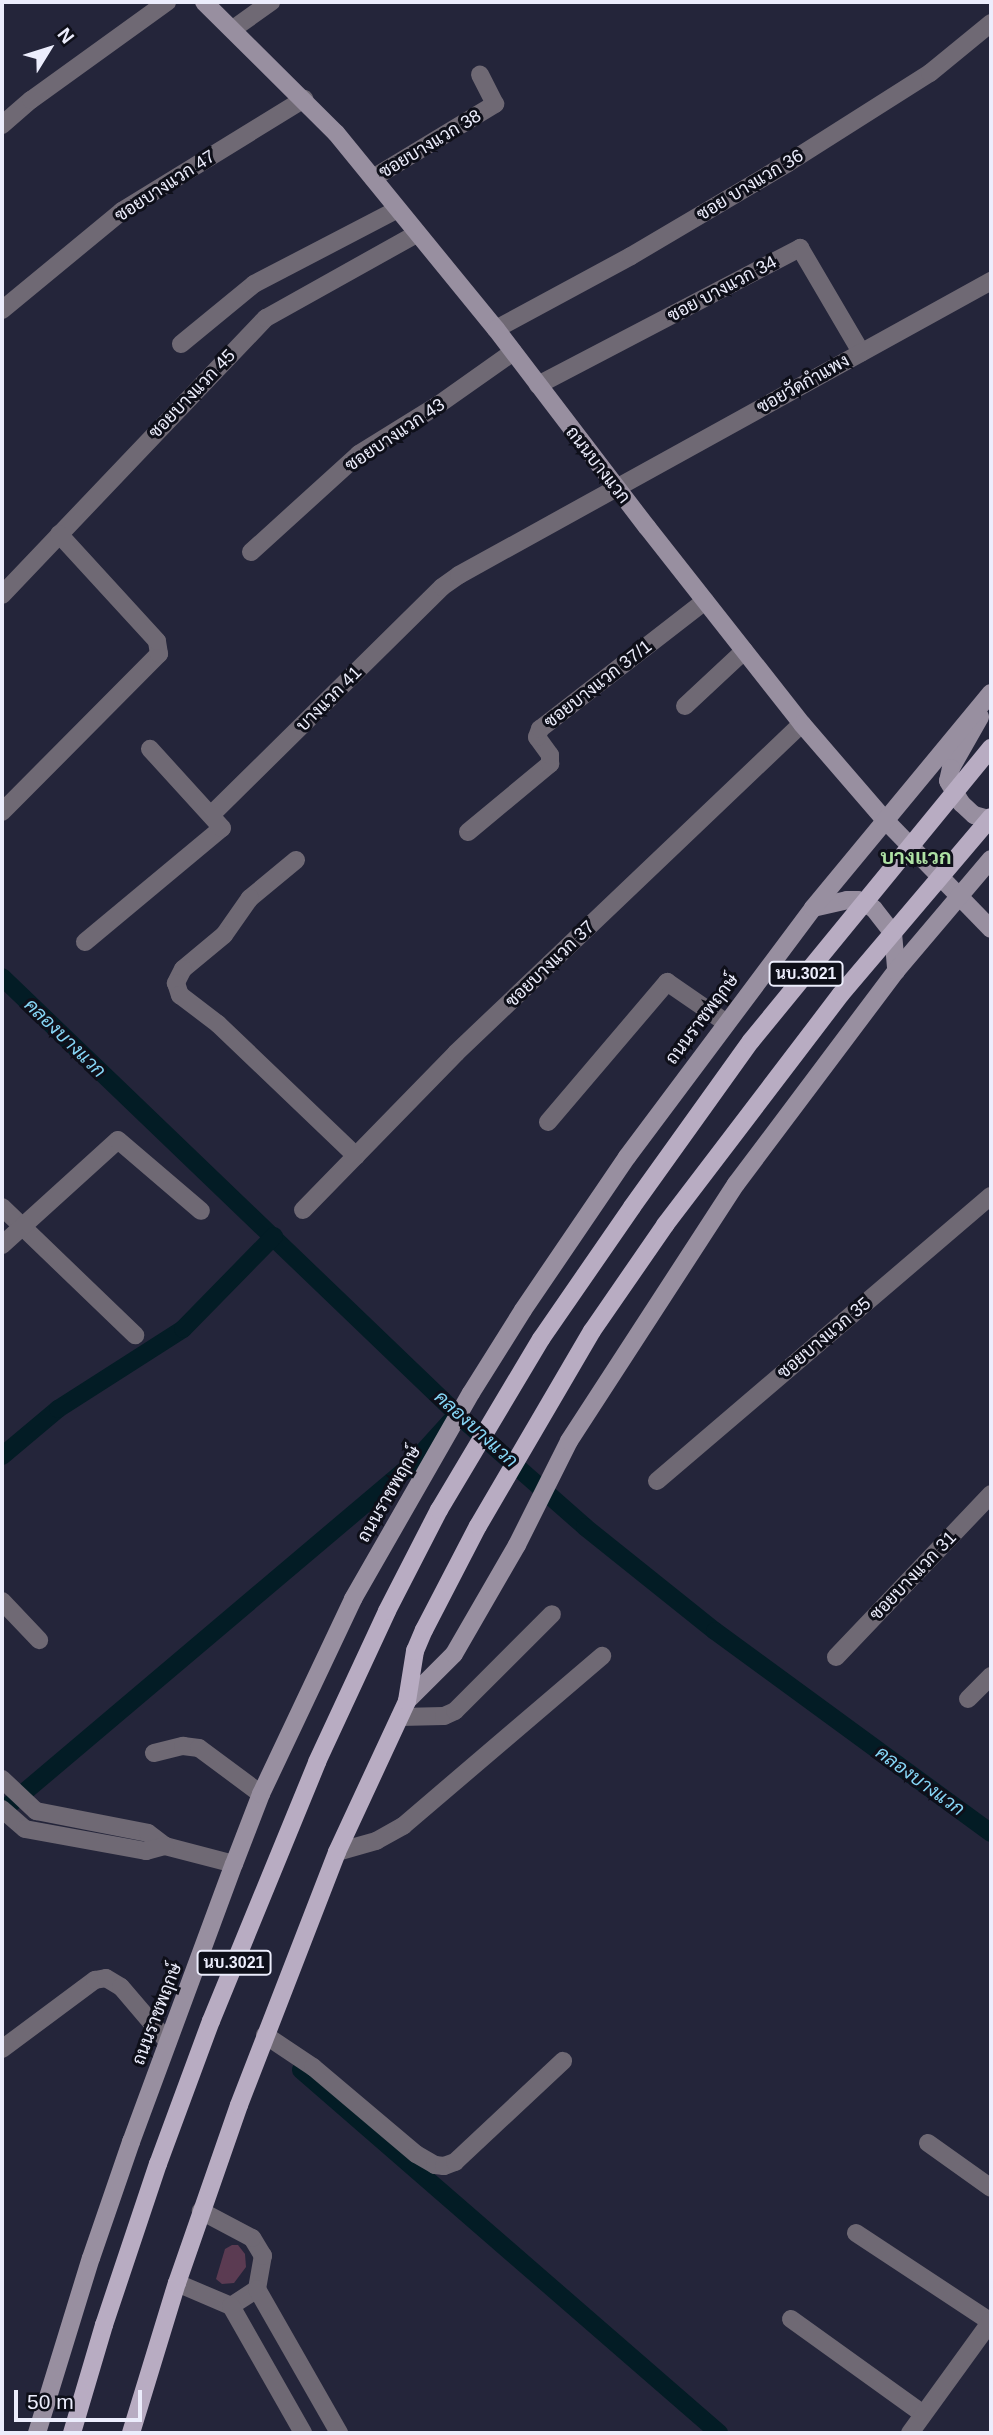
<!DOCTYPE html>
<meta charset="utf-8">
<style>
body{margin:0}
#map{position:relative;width:993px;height:2435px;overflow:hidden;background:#24253a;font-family:Helvetica,Sarabun,sans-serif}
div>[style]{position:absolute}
.green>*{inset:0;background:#5b3b52}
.canal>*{height:18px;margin:-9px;padding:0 9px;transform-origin:9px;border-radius:9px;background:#031c25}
.street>*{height:18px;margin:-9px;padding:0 9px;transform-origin:9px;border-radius:9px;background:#6f6974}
.secondary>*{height:18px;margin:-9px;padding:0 9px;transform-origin:9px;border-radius:9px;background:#988fa0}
.primary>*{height:18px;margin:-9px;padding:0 9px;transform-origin:9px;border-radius:9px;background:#b8acc2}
.primary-bridge>*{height:18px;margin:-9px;padding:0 9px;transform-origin:9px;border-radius:9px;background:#b8acc2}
span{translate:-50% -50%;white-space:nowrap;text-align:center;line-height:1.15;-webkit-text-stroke:6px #0e0f19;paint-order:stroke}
.shield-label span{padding:2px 5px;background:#0e0f19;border:2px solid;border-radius:5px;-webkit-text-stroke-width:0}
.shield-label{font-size:16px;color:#ecedfc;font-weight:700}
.street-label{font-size:18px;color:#ecedfc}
.water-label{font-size:19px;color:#86d6f6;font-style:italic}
.quarter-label{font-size:21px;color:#aee2a4;font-weight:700}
.frame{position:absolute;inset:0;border:4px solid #ecedfc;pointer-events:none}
.north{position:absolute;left:14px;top:14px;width:70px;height:70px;-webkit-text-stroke:5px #0e0f19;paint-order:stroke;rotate:52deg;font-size:19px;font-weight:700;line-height:28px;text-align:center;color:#ecedfc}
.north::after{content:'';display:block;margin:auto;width:24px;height:32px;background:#ecedfc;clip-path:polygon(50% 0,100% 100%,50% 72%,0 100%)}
.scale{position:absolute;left:14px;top:2390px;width:128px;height:32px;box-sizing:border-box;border:4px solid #ecedfc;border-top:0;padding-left:9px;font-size:21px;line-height:24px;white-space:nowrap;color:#ecedfc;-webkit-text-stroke:5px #0e0f19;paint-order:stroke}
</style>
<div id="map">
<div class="green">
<i style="clip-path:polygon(232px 2245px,238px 2245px,245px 2254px,246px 2267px,234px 2283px,222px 2284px,216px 2279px,225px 2249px)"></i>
</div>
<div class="canal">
<i style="left:2px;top:977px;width:631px;rotate:43.84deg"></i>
<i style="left:457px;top:1414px;width:171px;rotate:41.4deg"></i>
<i style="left:585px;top:1527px;width:166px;rotate:38.7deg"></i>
<i style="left:715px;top:1631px;width:342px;rotate:36.2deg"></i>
<i style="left:2px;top:1456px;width:73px;rotate:-40deg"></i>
<i style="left:58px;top:1409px;width:148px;rotate:-32.6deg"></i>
<i style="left:183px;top:1329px;width:130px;rotate:-45.6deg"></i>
<i style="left:2px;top:1811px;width:536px;rotate:-40.23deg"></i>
<i style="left:411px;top:1465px;width:58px;rotate:-47.8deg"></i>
<i style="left:301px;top:2070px;width:554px;rotate:40.97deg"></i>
</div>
<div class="street">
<i style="left:233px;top:29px;width:47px;rotate:-35.4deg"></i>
<i style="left:2px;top:125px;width:38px;rotate:-41deg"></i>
<i style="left:31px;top:100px;width:168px;rotate:-35.8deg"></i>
<i style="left:373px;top:178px;width:143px;rotate:-31.2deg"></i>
<i style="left:495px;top:104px;width:33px;rotate:-117deg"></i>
<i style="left:2px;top:310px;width:156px;rotate:-39.5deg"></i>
<i style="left:122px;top:211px;width:214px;rotate:-31.6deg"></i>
<i style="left:496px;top:329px;width:153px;rotate:-28.4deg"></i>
<i style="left:631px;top:256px;width:182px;rotate:-30.6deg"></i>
<i style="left:788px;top:163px;width:168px;rotate:-32.4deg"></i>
<i style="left:930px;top:73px;width:79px;rotate:-39.3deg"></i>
<i style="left:181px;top:344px;width:94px;rotate:-39.4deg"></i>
<i style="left:254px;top:284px;width:160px;rotate:-27.5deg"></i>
<i style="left:538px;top:385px;width:296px;rotate:-27.6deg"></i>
<i style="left:800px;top:248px;width:121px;rotate:59.6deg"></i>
<i style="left:251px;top:552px;width:146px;rotate:-42.2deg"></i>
<i style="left:359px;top:454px;width:93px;rotate:-31.8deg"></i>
<i style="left:438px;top:405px;width:92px;rotate:-35.2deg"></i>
<i style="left:2px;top:595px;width:383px;rotate:-46.4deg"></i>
<i style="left:266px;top:318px;width:172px;rotate:-29.2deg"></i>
<i style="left:685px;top:706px;width:81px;rotate:-43deg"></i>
<i style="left:2px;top:812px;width:223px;rotate:-45.2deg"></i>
<i style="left:159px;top:654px;width:13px;rotate:-99deg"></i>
<i style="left:157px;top:641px;width:145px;rotate:-132.5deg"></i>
<i style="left:212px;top:814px;width:323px;rotate:-44.6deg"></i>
<i style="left:442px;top:587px;width:21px;rotate:-35deg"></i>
<i style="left:459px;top:575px;width:608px;rotate:-28.93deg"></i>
<i style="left:468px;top:832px;width:107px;rotate:-39.7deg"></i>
<i style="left:550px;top:764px;width:9px;rotate:-90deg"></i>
<i style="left:550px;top:755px;width:22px;rotate:-126deg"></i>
<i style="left:537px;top:737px;width:9px;rotate:-69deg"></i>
<i style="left:540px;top:729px;width:209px;rotate:-37.8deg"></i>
<i style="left:296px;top:860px;width:60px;rotate:140.4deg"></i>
<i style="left:250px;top:898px;width:45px;rotate:125.1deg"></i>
<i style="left:224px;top:935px;width:53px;rotate:140.3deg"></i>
<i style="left:183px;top:969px;width:16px;rotate:117deg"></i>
<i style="left:176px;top:983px;width:13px;rotate:72deg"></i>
<i style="left:180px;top:995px;width:48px;rotate:37.3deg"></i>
<i style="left:218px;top:1024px;width:191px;rotate:43.7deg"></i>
<i style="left:85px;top:942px;width:178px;rotate:-39.8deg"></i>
<i style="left:222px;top:828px;width:107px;rotate:-132.3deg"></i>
<i style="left:548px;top:1122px;width:184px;rotate:-49.6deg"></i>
<i style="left:667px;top:982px;width:70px;rotate:34.6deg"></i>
<i style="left:2px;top:1207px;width:185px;rotate:43.9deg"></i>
<i style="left:303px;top:1210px;width:219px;rotate:-45.7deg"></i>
<i style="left:456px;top:1053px;width:477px;rotate:-43.6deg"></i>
<i style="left:2px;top:1245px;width:156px;rotate:-42.2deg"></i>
<i style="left:118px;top:1140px;width:109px;rotate:40.5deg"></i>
<i style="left:657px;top:1481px;width:439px;rotate:-40.5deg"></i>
<i style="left:2px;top:1601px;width:54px;rotate:46.5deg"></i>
<i style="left:836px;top:1657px;width:225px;rotate:-46.4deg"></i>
<i style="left:968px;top:1699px;width:33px;rotate:-45deg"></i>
<i style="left:400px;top:1717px;width:44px;rotate:-1.3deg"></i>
<i style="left:444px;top:1716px;width:12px;rotate:-24deg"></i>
<i style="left:455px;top:1711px;width:137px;rotate:-45deg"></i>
<i style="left:154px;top:1753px;width:30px;rotate:-14deg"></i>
<i style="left:183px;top:1746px;width:16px;rotate:7deg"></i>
<i style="left:199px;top:1748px;width:77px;rotate:36.6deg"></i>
<i style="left:2px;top:1779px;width:47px;rotate:43.3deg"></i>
<i style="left:36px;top:1811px;width:114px;rotate:11.1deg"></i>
<i style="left:148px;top:1833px;width:21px;rotate:37deg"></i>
<i style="left:165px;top:1846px;width:71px;rotate:14.6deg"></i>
<i style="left:2px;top:1809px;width:30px;rotate:41deg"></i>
<i style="left:25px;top:1829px;width:123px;rotate:10.3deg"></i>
<i style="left:146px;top:1851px;width:20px;rotate:-15deg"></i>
<i style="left:337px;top:1852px;width:41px;rotate:-15.8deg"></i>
<i style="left:376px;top:1841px;width:31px;rotate:-29deg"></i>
<i style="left:403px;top:1826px;width:262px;rotate:-40.5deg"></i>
<i style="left:265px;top:2035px;width:58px;rotate:33.7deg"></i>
<i style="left:313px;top:2067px;width:135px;rotate:40.2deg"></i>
<i style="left:416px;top:2154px;width:22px;rotate:30deg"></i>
<i style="left:435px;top:2165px;width:9px;rotate:6deg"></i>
<i style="left:444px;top:2166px;width:12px;rotate:-20deg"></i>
<i style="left:455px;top:2162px;width:148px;rotate:-43.1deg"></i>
<i style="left:2px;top:2049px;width:116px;rotate:-36.6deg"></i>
<i style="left:95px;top:1980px;width:11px;rotate:-10deg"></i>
<i style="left:106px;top:1978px;width:17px;rotate:31deg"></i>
<i style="left:121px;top:1987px;width:72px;rotate:49.5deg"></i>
<i style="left:928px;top:2143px;width:77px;rotate:35.5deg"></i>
<i style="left:856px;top:2233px;width:162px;rotate:33.4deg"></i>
<i style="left:177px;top:2283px;width:59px;rotate:23.1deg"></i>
<i style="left:231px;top:2306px;width:31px;rotate:-33deg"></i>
<i style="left:257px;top:2289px;width:34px;rotate:-80deg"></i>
<i style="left:263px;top:2256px;width:21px;rotate:-121deg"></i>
<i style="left:252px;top:2238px;width:58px;rotate:-152.1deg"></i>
<i style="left:257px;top:2289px;width:166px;rotate:60.3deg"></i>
<i style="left:231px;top:2306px;width:146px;rotate:60.4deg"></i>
<i style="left:791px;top:2319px;width:163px;rotate:35.7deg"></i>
<i style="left:910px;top:2433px;width:138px;rotate:-54.1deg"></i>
</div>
<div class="secondary">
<i style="left:204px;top:2px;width:186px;rotate:44.8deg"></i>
<i style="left:336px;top:133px;width:253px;rotate:50.8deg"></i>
<i style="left:496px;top:329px;width:249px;rotate:52.7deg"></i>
<i style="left:647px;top:527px;width:251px;rotate:51.8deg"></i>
<i style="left:802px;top:724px;width:127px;rotate:49.2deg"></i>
<i style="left:885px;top:820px;width:152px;rotate:45.8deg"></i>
<i style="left:980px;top:717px;width:59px;rotate:119.6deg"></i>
<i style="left:951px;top:768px;width:13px;rotate:103deg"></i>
<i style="left:948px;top:781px;width:26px;rotate:59deg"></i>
<i style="left:961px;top:803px;width:18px;rotate:43deg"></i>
<i style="left:974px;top:815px;width:18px;rotate:16deg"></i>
<i style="left:813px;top:908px;width:35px;rotate:-13deg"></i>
<i style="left:847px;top:900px;width:11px"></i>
<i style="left:858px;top:900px;width:18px;rotate:29deg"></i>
<i style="left:874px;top:909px;width:31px;rotate:52deg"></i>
<i style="left:893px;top:933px;width:38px;rotate:85deg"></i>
<i style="left:407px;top:1701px;width:66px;rotate:-45deg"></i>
<i style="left:454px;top:1654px;width:126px;rotate:-60deg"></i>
<i style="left:517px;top:1545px;width:116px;rotate:-63.4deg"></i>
<i style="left:569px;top:1441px;width:306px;rotate:-57deg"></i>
<i style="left:736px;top:1184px;width:266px;rotate:-53.1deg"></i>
<i style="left:896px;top:971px;width:147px;rotate:-49.7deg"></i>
<i style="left:37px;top:2433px;width:183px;rotate:-72.9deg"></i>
<i style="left:91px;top:2258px;width:123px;rotate:-71deg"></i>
<i style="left:131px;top:2142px;width:296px;rotate:-69.7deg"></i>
<i style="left:234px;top:1864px;width:75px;rotate:-68.9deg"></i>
<i style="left:261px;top:1794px;width:216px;rotate:-64.7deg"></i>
<i style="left:353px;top:1599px;width:237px;rotate:-60.2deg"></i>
<i style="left:471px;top:1393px;width:98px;rotate:-57.9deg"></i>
<i style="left:523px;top:1310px;width:185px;rotate:-55.8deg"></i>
<i style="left:627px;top:1157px;width:311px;rotate:-53.2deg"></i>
<i style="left:813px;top:908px;width:279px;rotate:-50.4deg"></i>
</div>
<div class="primary">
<i style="left:72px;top:2433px;width:113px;rotate:-73.5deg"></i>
<i style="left:104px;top:2325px;width:170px;rotate:-71.5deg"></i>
<i style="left:158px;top:2164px;width:153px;rotate:-69.7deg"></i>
<i style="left:211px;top:2021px;width:280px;rotate:-67.7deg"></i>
<i style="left:317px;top:1762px;width:166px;rotate:-65.1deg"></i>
<i style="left:387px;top:1611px;width:114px;rotate:-62.8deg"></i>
<i style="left:439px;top:1510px;width:199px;rotate:-59.2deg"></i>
<i style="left:541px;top:1339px;width:160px;rotate:-55.4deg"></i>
<i style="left:131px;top:2433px;width:157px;rotate:-73deg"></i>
<i style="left:177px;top:2283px;width:188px;rotate:-70.8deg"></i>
<i style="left:239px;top:2105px;width:271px;rotate:-68.8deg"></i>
<i style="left:337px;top:1852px;width:166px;rotate:-65.1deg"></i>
<i style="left:407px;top:1701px;width:51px;rotate:-80.9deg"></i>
<i style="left:415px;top:1651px;width:23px;rotate:-67deg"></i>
<i style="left:424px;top:1630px;width:117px;rotate:-62.6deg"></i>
<i style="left:478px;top:1526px;width:226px;rotate:-59.7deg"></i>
<i style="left:592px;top:1331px;width:129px;rotate:-55.4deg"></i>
</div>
<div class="primary-bridge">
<i style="left:632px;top:1207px;width:204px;rotate:-54.4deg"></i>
<i style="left:751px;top:1041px;width:379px;rotate:-50.7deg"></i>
<i style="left:665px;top:1225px;width:290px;rotate:-52.7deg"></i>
<i style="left:841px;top:994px;width:232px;rotate:-49.7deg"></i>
</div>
<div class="shield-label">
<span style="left:806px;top:974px">นบ.3021</span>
<span style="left:234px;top:1963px">นบ.3021</span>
</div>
<div class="street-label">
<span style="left:430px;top:144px;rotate:-31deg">ซอยบางแวก 38</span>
<span style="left:750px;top:185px;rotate:-31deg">ซอย บางแวก 36</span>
<span style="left:165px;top:186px;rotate:-33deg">ซอยบางแวก 47</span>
<span style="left:722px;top:289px;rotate:-28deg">ซอย บางแวก 34</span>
<span style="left:803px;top:384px;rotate:-29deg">ซอยวัดกำแพง</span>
<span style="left:192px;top:394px;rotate:-46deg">ซอยบางแวก 45</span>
<span style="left:395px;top:435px;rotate:-34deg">ซอยบางแวก 43</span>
<span style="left:598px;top:465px;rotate:52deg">ถนนบางแวก</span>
<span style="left:598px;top:684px;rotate:-38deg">ซอยบางแวก 37/1</span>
<span style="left:329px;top:699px;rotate:-45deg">บางแวก 41</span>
<span style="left:550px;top:964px;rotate:-44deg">ซอยบางแวก 37</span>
<span style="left:702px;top:1019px;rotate:-53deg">ถนนราชพฤกษ์</span>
<span style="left:824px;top:1338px;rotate:-40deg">ซอยบางแวก 35</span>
<span style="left:389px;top:1494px;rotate:-60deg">ถนนราชพฤกษ์</span>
<span style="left:913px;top:1576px;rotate:-46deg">ซอยบางแวก 31</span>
<span style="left:157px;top:2014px;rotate:-69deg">ถนนราชพฤกษ์</span>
</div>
<div class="water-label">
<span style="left:65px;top:1038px;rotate:44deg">คลองบางแวก</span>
<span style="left:476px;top:1429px;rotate:42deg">คลองบางแวก</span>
<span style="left:920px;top:1781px;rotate:36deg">คลองบางแวก</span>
</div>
<div class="quarter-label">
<span style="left:916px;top:857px">บางแวก</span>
</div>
<div class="frame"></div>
<div class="north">N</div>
<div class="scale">50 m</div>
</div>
